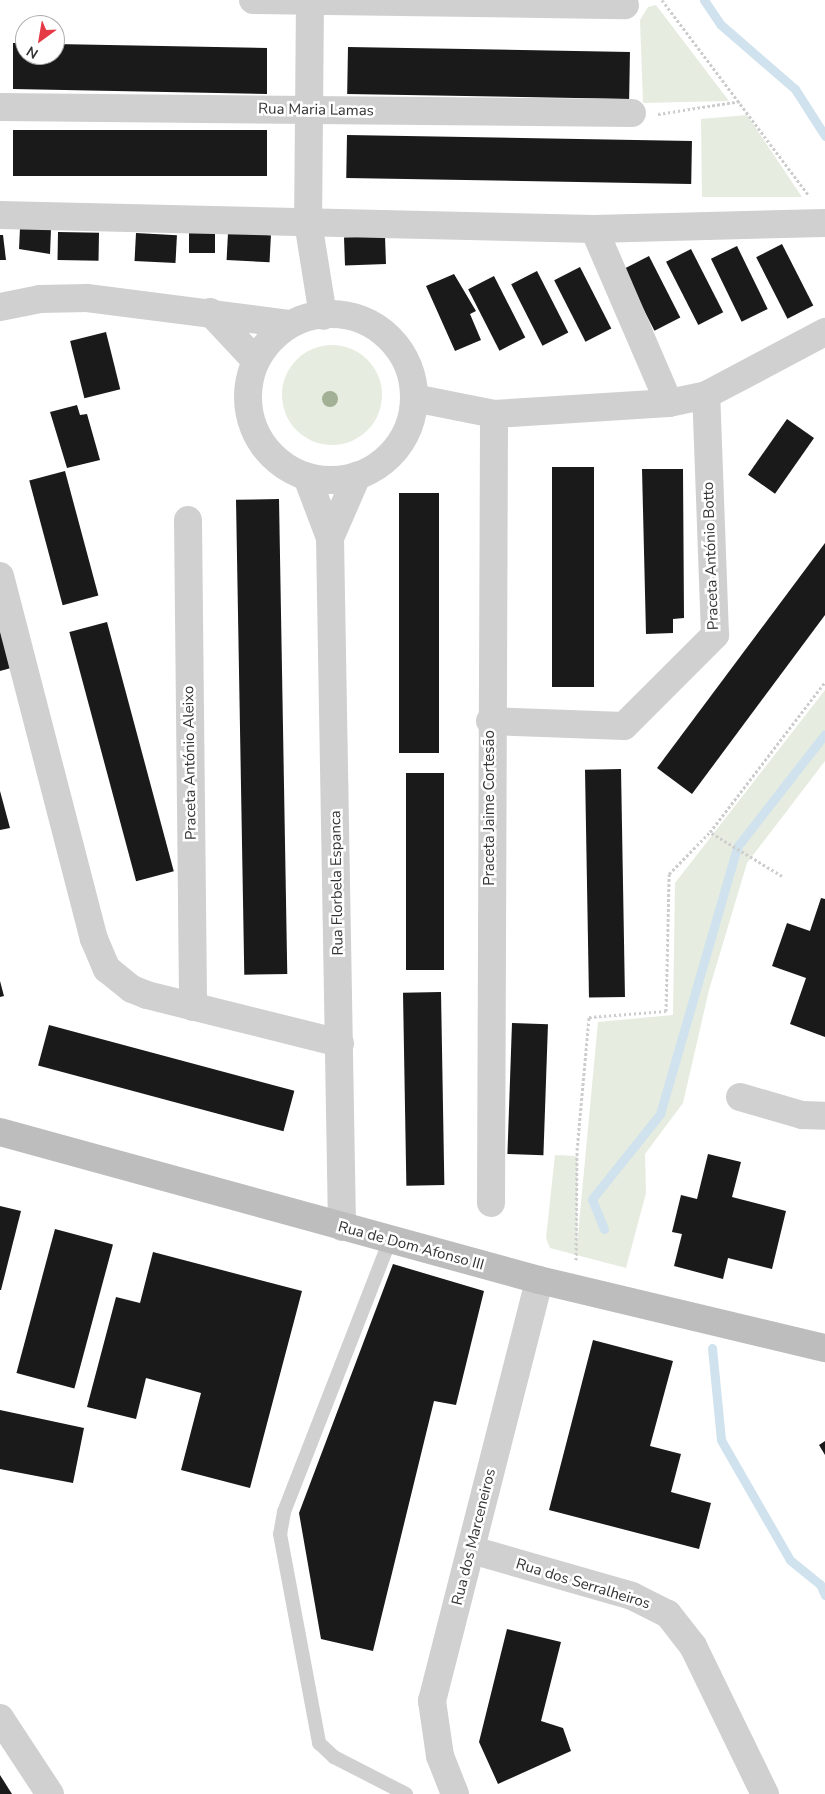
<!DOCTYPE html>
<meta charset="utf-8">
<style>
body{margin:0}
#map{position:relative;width:825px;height:1794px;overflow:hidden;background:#fff;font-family:"Nunito Sans",sans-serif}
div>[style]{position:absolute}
.green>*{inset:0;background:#e6ecdf}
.round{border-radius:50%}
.stream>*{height:9px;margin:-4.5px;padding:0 4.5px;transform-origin:4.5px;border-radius:4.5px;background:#cfe2ee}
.building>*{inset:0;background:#1a1a1a;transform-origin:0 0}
.path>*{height:3px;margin-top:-1.5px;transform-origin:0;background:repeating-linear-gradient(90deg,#cdcdcd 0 2.5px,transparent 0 5px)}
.service>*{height:14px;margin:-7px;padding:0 7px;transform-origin:7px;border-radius:7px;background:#d0d0d0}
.minor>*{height:28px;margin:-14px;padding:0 14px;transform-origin:14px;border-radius:14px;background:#d0d0d0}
.minor>.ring{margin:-14px;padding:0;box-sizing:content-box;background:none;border:28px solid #d0d0d0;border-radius:50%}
.secondary>*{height:28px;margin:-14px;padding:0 14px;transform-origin:14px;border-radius:14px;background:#bdbdbd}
.trees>*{width:16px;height:16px;margin:-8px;border-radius:50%;background:#a2b095}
span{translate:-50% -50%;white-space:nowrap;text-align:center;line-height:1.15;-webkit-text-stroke:5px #fff;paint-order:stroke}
.street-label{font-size:15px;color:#333}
.north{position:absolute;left:15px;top:15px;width:50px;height:50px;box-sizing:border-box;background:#fff;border:1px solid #adadad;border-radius:50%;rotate:212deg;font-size:14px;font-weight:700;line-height:20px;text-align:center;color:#333}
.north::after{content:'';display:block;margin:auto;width:18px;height:22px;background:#e63946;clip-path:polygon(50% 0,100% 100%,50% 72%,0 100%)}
</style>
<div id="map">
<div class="green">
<i style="clip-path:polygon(656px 5px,729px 101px,643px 103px,640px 20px,648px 7px)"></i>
<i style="clip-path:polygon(747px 115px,802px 197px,702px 197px,701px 119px)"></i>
<i class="round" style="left:282px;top:345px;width:100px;height:100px"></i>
<i style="clip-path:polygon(825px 690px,825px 761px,747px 863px,709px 990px,683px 1103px,645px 1154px,646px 1193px,626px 1268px,550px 1248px,546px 1238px,555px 1155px,577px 1156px,577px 1245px,598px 1022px,673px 1015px,675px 883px)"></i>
</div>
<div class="stream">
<i style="left:704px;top:0;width:29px;rotate:56deg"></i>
<i style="left:720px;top:24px;width:99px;rotate:40.9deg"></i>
<i style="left:795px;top:89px;width:56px;rotate:57.4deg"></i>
<i style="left:604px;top:1229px;width:32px;rotate:-112deg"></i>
<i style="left:592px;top:1199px;width:109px;rotate:-51.3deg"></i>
<i style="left:660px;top:1114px;width:278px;rotate:-73.9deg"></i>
<i style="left:737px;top:847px;width:143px;rotate:-52.1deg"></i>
<i style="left:712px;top:1348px;width:92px;rotate:84.4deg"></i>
<i style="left:721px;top:1440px;width:138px;rotate:60.1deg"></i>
<i style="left:790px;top:1560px;width:38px;rotate:39deg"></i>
<i style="left:820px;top:1584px;width:12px;rotate:66deg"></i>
</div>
<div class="building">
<i style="clip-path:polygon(13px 43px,25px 43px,25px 55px,55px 55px,55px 44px,267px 48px,267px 94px,13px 89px)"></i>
<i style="left:348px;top:47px;width:282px;height:47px;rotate:1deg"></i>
<i style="left:13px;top:130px;width:254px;height:46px"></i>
<i style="left:347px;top:135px;width:345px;height:43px;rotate:1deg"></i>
<i style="clip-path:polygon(20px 228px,51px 229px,50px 254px,19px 249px)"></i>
<i style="left:189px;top:229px;width:26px;height:24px"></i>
<i style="left:58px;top:232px;width:41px;height:28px;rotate:1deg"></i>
<i style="left:136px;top:233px;width:41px;height:28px;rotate:3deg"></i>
<i style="left:228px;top:233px;width:43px;height:27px;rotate:3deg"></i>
<i style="clip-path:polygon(0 235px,3px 235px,6px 260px,0 260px)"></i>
<i style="left:385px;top:236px;width:28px;height:41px;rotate:88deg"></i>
<i style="left:782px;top:244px;width:69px;height:29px;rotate:63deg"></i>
<i style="left:737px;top:246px;width:70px;height:29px;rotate:64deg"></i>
<i style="left:691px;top:249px;width:71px;height:28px;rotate:63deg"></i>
<i style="left:649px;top:256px;width:69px;height:29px;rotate:63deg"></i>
<i style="left:580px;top:267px;width:69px;height:29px;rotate:63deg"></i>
<i style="left:537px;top:271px;width:69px;height:29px;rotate:63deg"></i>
<i style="clip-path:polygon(454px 274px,476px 311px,470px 314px,481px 340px,455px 351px,426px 286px)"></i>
<i style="left:494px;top:276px;width:69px;height:29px;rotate:63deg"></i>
<i style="left:106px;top:332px;width:59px;height:37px;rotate:76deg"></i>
<i style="clip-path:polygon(77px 405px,80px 415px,87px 414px,100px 460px,67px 468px,50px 412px)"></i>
<i style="left:787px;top:419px;width:33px;height:68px;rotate:35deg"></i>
<i style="left:552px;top:467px;width:42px;height:220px"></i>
<i style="clip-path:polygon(642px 469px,683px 469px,684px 618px,673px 619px,673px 633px,646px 634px)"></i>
<i style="left:65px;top:471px;width:129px;height:37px;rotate:75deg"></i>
<i style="left:399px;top:493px;width:40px;height:260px"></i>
<i style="left:279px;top:499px;width:475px;height:43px;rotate:89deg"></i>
<i style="clip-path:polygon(825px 543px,825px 615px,692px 794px,657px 768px)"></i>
<i style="left:107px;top:622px;width:258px;height:39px;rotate:75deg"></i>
<i style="clip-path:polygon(0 630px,11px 668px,0 671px)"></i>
<i style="left:621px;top:769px;width:228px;height:36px;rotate:89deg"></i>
<i style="left:406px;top:773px;width:38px;height:197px"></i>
<i style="clip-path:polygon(0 791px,10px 828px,0 830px)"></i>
<i style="clip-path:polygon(821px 898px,825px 899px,825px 1037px,790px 1024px,806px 978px,772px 966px,787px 923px,810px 931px)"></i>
<i style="clip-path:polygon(0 981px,4px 996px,0 997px)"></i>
<i style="left:441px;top:992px;width:193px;height:38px;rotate:89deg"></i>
<i style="left:512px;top:1023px;width:36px;height:131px;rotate:2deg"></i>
<i style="left:49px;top:1025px;width:254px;height:42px;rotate:15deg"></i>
<i style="clip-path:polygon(708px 1154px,741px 1162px,732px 1197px,786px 1211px,772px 1269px,728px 1258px,723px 1279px,674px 1266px,682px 1234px,672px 1232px,681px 1195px,697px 1199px)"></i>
<i style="clip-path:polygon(0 1206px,21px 1211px,1px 1290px,0 1290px)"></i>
<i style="left:55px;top:1229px;width:60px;height:149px;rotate:15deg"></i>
<i style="clip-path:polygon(153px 1252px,302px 1291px,250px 1488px,181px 1470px,201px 1393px,146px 1378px,136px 1419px,87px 1407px,116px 1297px,140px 1303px)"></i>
<i style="clip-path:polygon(393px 1264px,484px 1291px,456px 1405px,434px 1401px,373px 1651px,321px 1639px,299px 1513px)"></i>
<i style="clip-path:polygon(593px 1340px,673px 1361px,650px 1446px,681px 1454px,671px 1492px,711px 1503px,699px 1549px,549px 1510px)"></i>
<i style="clip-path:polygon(0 1410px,84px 1428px,73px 1483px,0 1469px)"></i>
<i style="clip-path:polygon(825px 1441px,825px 1455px,819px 1445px)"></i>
<i style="clip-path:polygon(507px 1629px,561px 1642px,541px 1721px,563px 1728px,571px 1751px,498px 1784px,479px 1742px)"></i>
<i style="clip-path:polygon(0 1775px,12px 1794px,0 1794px)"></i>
</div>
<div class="path">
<i style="left:662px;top:0;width:245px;rotate:53.1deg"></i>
<i style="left:658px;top:114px;width:84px;rotate:-8.9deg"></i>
<i style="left:782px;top:876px;width:84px;rotate:-148.6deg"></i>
<i style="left:710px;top:832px;width:189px;rotate:-52.5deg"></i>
<i style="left:576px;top:1260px;width:110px;rotate:-89.5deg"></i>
<i style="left:577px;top:1150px;width:134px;rotate:-84.8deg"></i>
<i style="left:589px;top:1017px;width:77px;rotate:-4.5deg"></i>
<i style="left:666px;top:1011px;width:137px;rotate:-88.7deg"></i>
<i style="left:669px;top:874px;width:59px;rotate:-45.7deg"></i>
</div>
<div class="service">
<i style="left:390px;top:1240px;width:292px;rotate:111.3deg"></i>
<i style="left:284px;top:1512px;width:22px;rotate:100deg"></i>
<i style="left:280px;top:1534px;width:213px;rotate:79.4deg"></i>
<i style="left:319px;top:1743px;width:21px;rotate:43deg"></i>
<i style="left:334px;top:1757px;width:81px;rotate:27.2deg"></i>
</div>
<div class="minor">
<i style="left:253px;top:0;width:372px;rotate:0.8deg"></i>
<i style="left:310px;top:0;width:222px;rotate:90.5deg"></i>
<i style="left:308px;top:222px;width:95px;rotate:80.9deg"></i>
<i style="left:0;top:107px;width:632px;rotate:0.54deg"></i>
<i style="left:0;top:215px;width:594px;rotate:1.35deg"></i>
<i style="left:594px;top:229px;width:231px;rotate:-1.5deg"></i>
<i style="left:594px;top:229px;width:189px;rotate:66.7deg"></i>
<i style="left:0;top:307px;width:41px;rotate:-11.3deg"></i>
<i style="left:40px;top:299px;width:47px;rotate:-1.2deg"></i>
<i style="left:87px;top:298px;width:205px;rotate:7.3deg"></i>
<i style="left:210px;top:312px;width:66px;rotate:46.8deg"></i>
<i class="ring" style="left:248px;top:314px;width:138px;height:138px"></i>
<i style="left:414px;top:398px;width:82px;rotate:11.3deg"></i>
<i style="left:494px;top:414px;width:175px;rotate:-3.6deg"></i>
<i style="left:669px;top:403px;width:38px;rotate:-12deg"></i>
<i style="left:706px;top:395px;width:135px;rotate:-27.9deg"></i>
<i style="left:307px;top:477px;width:65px;rotate:69.3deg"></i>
<i style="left:330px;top:538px;width:689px;rotate:89deg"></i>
<i style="left:188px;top:520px;width:487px;rotate:89.4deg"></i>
<i style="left:330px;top:538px;width:68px;rotate:-66.5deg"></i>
<i style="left:0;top:576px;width:375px;rotate:75.5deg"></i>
<i style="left:94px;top:939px;width:33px;rotate:67deg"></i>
<i style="left:107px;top:969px;width:32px;rotate:39deg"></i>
<i style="left:132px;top:989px;width:16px;rotate:22deg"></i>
<i style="left:147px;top:995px;width:199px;rotate:14deg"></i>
<i style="left:490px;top:721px;width:134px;rotate:2.1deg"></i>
<i style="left:624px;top:726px;width:129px;rotate:-45deg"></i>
<i style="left:715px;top:635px;width:240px;rotate:-92.1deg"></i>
<i style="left:740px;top:1097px;width:65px;rotate:16.2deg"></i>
<i style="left:802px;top:1115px;width:23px;rotate:2deg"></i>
<i style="left:491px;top:1203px;width:789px;rotate:-89.78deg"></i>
<i style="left:472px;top:1550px;width:166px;rotate:16deg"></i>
<i style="left:632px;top:1596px;width:40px;rotate:26.6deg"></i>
<i style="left:668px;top:1614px;width:41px;rotate:52deg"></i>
<i style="left:693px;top:1646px;width:165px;rotate:64.1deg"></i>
<i style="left:0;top:1718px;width:91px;rotate:56.7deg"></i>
<i style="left:455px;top:1794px;width:41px;rotate:-111.5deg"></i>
<i style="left:440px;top:1756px;width:56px;rotate:-98.3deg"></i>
<i style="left:432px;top:1701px;width:434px;rotate:-75.7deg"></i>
</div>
<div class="secondary">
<i style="left:0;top:1132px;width:559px;rotate:15.35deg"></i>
<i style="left:539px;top:1280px;width:294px;rotate:13.4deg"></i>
</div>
<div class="trees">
<i style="left:330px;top:399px"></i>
</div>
<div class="street-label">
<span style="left:316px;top:110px;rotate:1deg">Rua Maria Lamas</span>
<span style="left:711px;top:556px;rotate:-92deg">Praceta António Botto</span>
<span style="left:190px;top:763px;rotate:-91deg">Praceta António Aleixo</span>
<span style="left:490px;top:808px;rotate:-90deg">Praceta Jaime Cortesão</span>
<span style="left:337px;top:883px;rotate:-91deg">Rua Florbela Espanca</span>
<span style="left:411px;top:1246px;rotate:15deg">Rua de Dom Afonso III</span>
<span style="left:474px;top:1537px;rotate:-76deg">Rua dos Marceneiros</span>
<span style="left:583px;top:1584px;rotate:17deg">Rua dos Serralheiros</span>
</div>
<div class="north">N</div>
</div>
